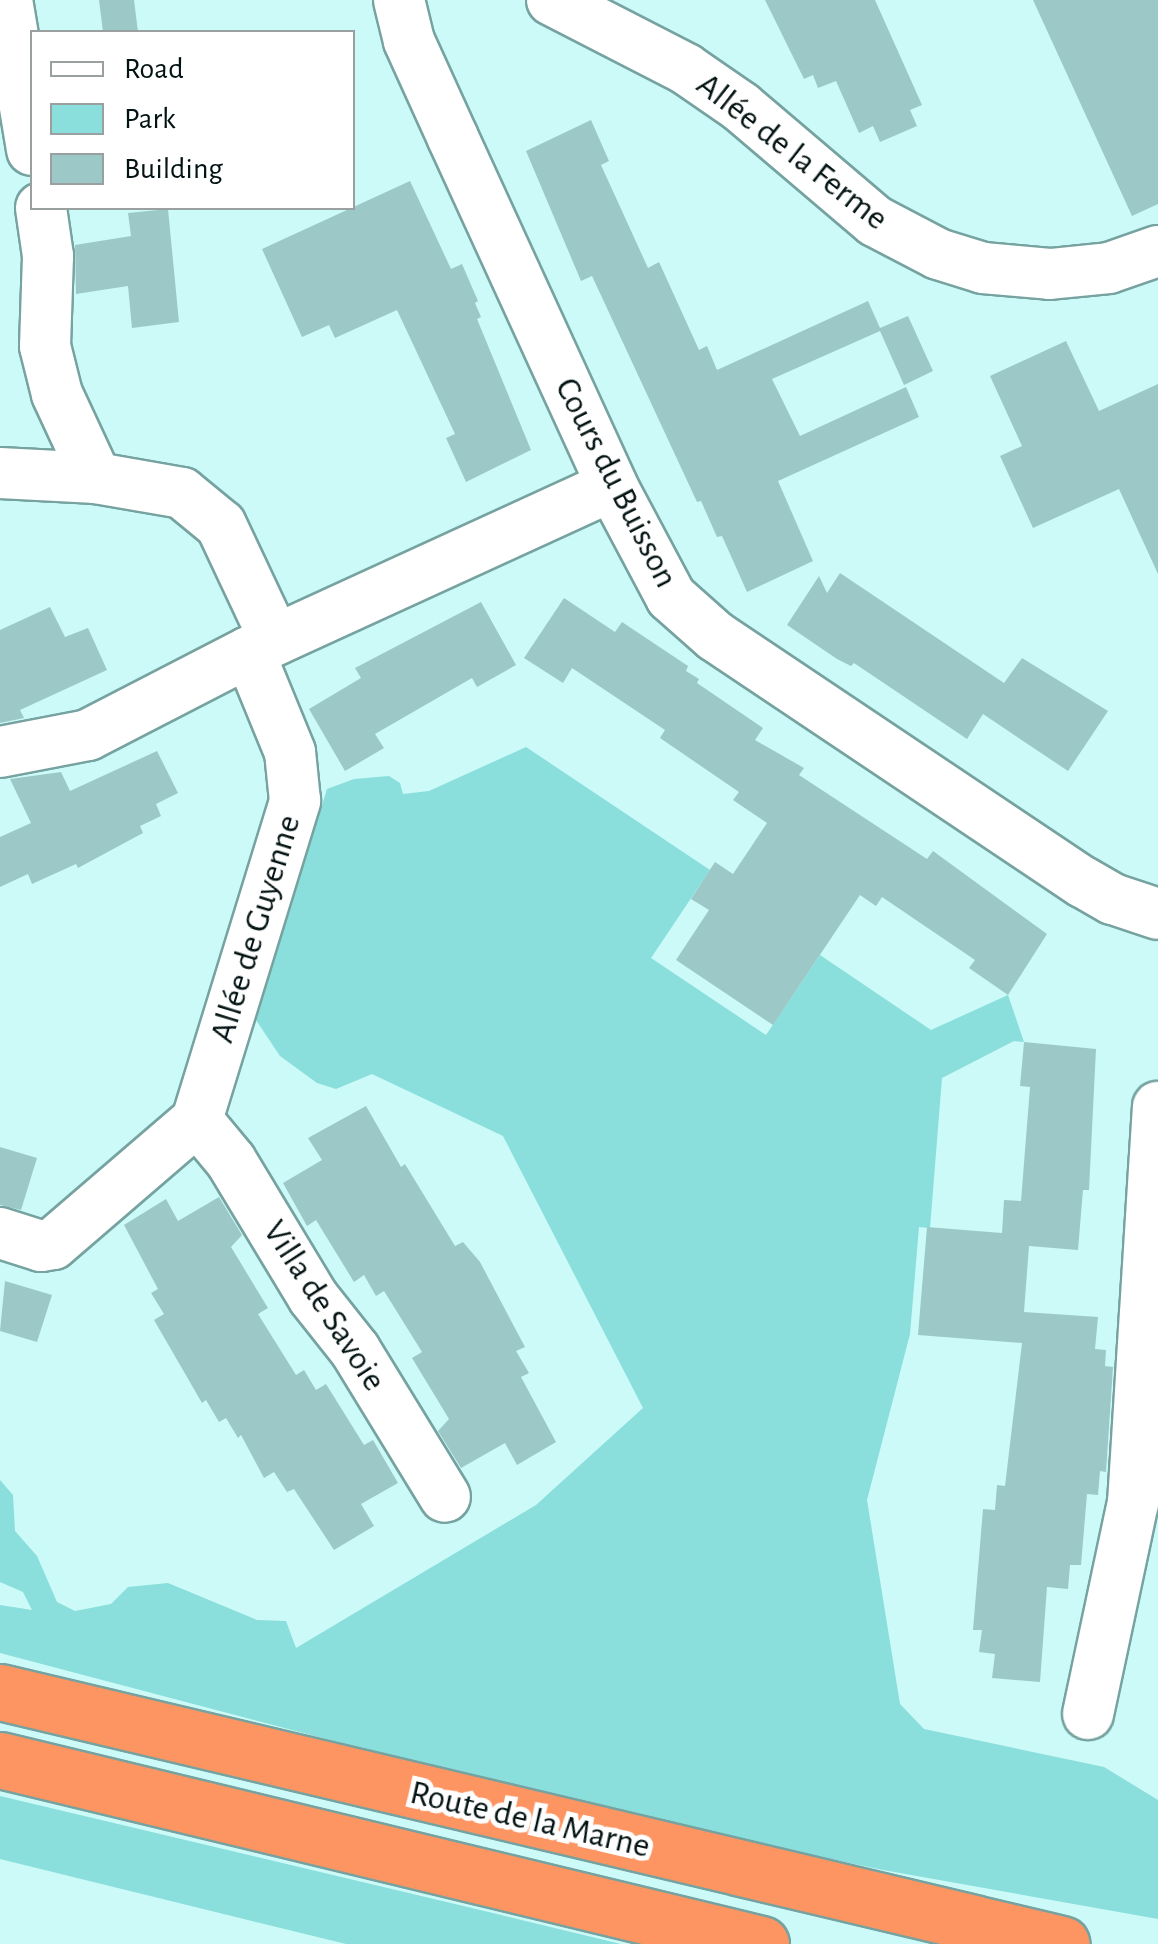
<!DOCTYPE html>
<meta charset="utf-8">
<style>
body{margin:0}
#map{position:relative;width:1158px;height:1944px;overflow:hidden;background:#cbfaf8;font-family:"Alegreya Sans",sans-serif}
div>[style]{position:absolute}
.green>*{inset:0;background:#8adedb}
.building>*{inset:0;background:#9cc9c8}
.roads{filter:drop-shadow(2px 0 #76a2a0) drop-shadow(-2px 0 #76a2a0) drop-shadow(0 2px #76a2a0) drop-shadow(0 -2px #76a2a0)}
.minor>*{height:50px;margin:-25px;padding:0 25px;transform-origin:25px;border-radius:25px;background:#fff}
.highway>*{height:55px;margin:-27.5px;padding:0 27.5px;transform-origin:27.5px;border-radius:27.5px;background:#fd9562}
span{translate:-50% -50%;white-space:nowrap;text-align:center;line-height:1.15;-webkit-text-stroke:10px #fff;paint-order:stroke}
.street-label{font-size:35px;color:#031212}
.legend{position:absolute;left:30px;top:30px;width:325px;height:180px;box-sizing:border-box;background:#fff;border:2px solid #9aa0a0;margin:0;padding:12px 18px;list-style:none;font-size:30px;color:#031212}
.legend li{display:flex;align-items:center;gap:20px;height:50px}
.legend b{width:50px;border:2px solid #9aa0a0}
</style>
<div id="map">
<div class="green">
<i style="clip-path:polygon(526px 747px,710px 870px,651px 958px,766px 1035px,820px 955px,931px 1030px,1008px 995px,1024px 1042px,1014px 1041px,942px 1078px,930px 1228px,919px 1227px,910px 1334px,867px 1500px,900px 1704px,924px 1729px,1104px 1767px,1158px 1800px,1158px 1919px,883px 1870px,576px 1805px,0 1653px,0 1605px,32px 1610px,23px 1592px,0 1582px,0 1480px,13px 1495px,15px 1531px,37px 1556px,57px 1602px,75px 1611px,111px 1604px,128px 1587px,168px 1583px,257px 1620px,286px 1621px,296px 1648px,536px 1505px,643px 1408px,503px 1136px,372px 1074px,336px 1089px,317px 1083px,280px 1056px,256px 1020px,327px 789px,354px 779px,389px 776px,400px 783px,403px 794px,429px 791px)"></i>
<i style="clip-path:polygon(0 1796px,497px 1914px,621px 1944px,346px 1944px,0 1859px)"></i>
</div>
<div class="building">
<i style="clip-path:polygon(99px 0,134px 0,138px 32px,103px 32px)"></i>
<i style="clip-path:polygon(765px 0,875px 0,922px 105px,910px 110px,917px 126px,880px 142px,873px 126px,859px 133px,836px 81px,818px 88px,813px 75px,804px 79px)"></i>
<i style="clip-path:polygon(1033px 0,1158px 0,1158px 204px,1132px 216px)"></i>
<i style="clip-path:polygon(591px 120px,609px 161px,601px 165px,648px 268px,659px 262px,699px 350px,707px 346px,717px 370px,868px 301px,880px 328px,908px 316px,933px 371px,904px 385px,880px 331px,772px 379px,800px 436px,906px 387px,919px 417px,778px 481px,813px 561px,747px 592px,722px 536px,717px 537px,701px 501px,697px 502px,592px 276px,581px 281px,526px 151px)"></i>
<i style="clip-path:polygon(410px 181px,451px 269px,462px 264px,478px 301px,475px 303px,481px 317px,477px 319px,531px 450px,466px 482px,446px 438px,455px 434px,397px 310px,335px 338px,329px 325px,302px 337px,262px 249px)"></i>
<i style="clip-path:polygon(168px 209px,179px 322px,132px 328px,128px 286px,76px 294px,75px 245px,131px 236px,128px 213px)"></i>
<i style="clip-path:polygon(1066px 341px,1099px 411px,1158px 384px,1158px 574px,1119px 489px,1033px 528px,1000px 456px,1022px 446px,990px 376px)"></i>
<i style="clip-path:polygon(840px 573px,1004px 683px,1022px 658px,1108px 711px,1068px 771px,983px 714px,967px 739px,854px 663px,851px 666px,837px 659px,787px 625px,819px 576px,827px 593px)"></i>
<i style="clip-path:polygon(564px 598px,615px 632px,622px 622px,688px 666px,686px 671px,699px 679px,697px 683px,763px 728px,755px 740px,804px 768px,799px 775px,927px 859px,933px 851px,1047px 934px,1008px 995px,969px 968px,975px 960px,882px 897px,876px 906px,860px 895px,773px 1025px,676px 960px,709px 910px,691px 899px,715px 862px,733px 874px,767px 823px,733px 800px,739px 792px,660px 738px,665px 730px,572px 668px,563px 683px,524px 658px)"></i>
<i style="clip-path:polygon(481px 602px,516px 665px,477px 687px,472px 678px,375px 734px,384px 748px,345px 771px,309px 709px,361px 678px,355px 668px)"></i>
<i style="clip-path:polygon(50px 607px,65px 637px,88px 628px,107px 670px,20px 710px,24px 718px,0 723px,0 630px)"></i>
<i style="clip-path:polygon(157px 751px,178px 793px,156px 804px,161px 816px,140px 826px,143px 833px,78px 868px,76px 864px,32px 884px,28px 874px,0 887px,0 837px,31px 823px,10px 779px,61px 772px,70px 791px)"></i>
<i style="clip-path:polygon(1024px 1042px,1096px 1049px,1089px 1190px,1083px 1190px,1078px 1250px,1029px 1246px,1024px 1312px,1098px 1317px,1095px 1349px,1106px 1350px,1105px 1366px,1113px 1367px,1106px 1472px,1100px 1471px,1098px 1495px,1087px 1494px,1081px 1565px,1070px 1565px,1068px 1589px,1047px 1587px,1040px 1682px,992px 1678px,995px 1654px,979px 1652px,982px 1630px,973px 1630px,983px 1509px,995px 1510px,997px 1485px,1005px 1486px,1022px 1343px,918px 1335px,927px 1227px,1002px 1233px,1004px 1200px,1021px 1201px,1030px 1087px,1020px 1086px)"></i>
<i style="clip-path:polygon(366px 1106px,401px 1167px,405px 1164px,455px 1246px,463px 1242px,480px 1262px,525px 1347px,516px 1351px,529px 1373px,521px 1377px,556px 1442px,517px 1465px,505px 1443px,461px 1468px,438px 1431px,449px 1419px,412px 1358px,422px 1352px,384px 1291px,376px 1296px,364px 1275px,354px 1282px,316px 1220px,307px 1226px,283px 1183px,322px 1160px,308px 1138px)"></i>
<i style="clip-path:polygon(0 1147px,37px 1158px,21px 1210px,0 1205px)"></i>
<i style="clip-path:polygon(219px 1197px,242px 1235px,231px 1247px,268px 1308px,258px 1314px,296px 1375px,304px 1370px,316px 1390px,326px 1384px,364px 1445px,373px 1440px,398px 1483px,361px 1504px,374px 1526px,334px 1550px,294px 1489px,287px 1492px,274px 1472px,264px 1478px,241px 1435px,238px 1438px,226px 1418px,219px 1422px,206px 1400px,202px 1403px,154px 1320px,164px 1314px,151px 1293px,158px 1289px,124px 1225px,166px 1199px,178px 1221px)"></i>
<i style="clip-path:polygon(5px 1281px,52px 1295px,37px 1342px,0 1331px)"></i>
</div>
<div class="roads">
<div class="minor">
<i style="left:7px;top:0;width:152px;rotate:80.5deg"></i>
<i style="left:399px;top:0;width:42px;rotate:76.3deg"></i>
<i style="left:409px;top:41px;width:107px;rotate:65.6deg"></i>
<i style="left:453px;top:138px;width:383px;rotate:65.4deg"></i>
<i style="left:612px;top:486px;width:126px;rotate:62deg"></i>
<i style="left:671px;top:597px;width:59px;rotate:41.6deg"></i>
<i style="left:715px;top:636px;width:443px;rotate:33.8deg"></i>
<i style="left:1083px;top:882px;width:34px;rotate:30deg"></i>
<i style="left:1113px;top:899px;width:47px;rotate:18.4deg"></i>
<i style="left:552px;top:0;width:151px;rotate:27.2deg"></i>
<i style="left:686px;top:69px;width:67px;rotate:34.6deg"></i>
<i style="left:741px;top:107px;width:176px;rotate:40.4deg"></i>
<i style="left:875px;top:221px;width:71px;rotate:27.6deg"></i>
<i style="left:938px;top:254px;width:47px;rotate:17.3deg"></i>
<i style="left:983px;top:268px;width:67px;rotate:5.1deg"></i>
<i style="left:1050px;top:274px;width:59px;rotate:-5.8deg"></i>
<i style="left:1109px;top:268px;width:52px;rotate:-19.1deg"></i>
<i style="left:41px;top:208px;width:49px;rotate:81.7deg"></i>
<i style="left:48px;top:256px;width:90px;rotate:91.9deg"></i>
<i style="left:45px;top:346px;width:49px;rotate:76deg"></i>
<i style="left:57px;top:394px;width:93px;rotate:65.1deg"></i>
<i style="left:0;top:473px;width:96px;rotate:3deg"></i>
<i style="left:96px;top:478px;width:87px;rotate:9.9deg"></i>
<i style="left:182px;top:493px;width:50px;rotate:39.4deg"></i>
<i style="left:221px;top:525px;width:127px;rotate:64.8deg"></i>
<i style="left:0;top:752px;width:90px;rotate:-10.9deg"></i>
<i style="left:88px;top:735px;width:181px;rotate:-27.3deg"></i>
<i style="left:249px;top:652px;width:399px;rotate:-24.6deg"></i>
<i style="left:197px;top:1120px;width:334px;rotate:-72.9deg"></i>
<i style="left:295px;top:801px;width:49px;rotate:-95.8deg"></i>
<i style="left:290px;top:752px;width:108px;rotate:-112.3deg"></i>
<i style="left:197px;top:1120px;width:53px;rotate:50.3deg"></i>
<i style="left:231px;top:1161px;width:159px;rotate:58.9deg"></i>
<i style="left:313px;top:1297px;width:68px;rotate:51.6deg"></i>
<i style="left:355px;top:1350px;width:172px;rotate:58.5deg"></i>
<i style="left:0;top:1233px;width:43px;rotate:17.6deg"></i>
<i style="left:41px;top:1246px;width:12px;rotate:-9deg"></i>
<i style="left:53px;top:1244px;width:190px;rotate:-40.7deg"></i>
<i style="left:1088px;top:1714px;width:216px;rotate:-78deg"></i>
<i style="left:1133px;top:1503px;width:397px;rotate:-86.4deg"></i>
</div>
<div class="highway">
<i style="left:0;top:1692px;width:1091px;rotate:13.35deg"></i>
<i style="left:0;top:1760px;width:783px;rotate:13.59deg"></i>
</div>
</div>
<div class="street-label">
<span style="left:792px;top:152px;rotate:38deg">Allée de la Ferme</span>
<span style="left:616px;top:483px;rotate:63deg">Cours du Buisson</span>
<span style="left:256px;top:929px;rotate:-73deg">Allée de Guyenne</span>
<span style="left:324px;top:1306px;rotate:57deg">Villa de Savoie</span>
<span style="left:530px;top:1820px;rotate:13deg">Route de la Marne</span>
</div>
<ul class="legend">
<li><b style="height:12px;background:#fff"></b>Road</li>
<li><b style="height:28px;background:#8adedb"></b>Park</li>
<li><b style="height:28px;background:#9cc9c8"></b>Building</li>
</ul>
</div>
